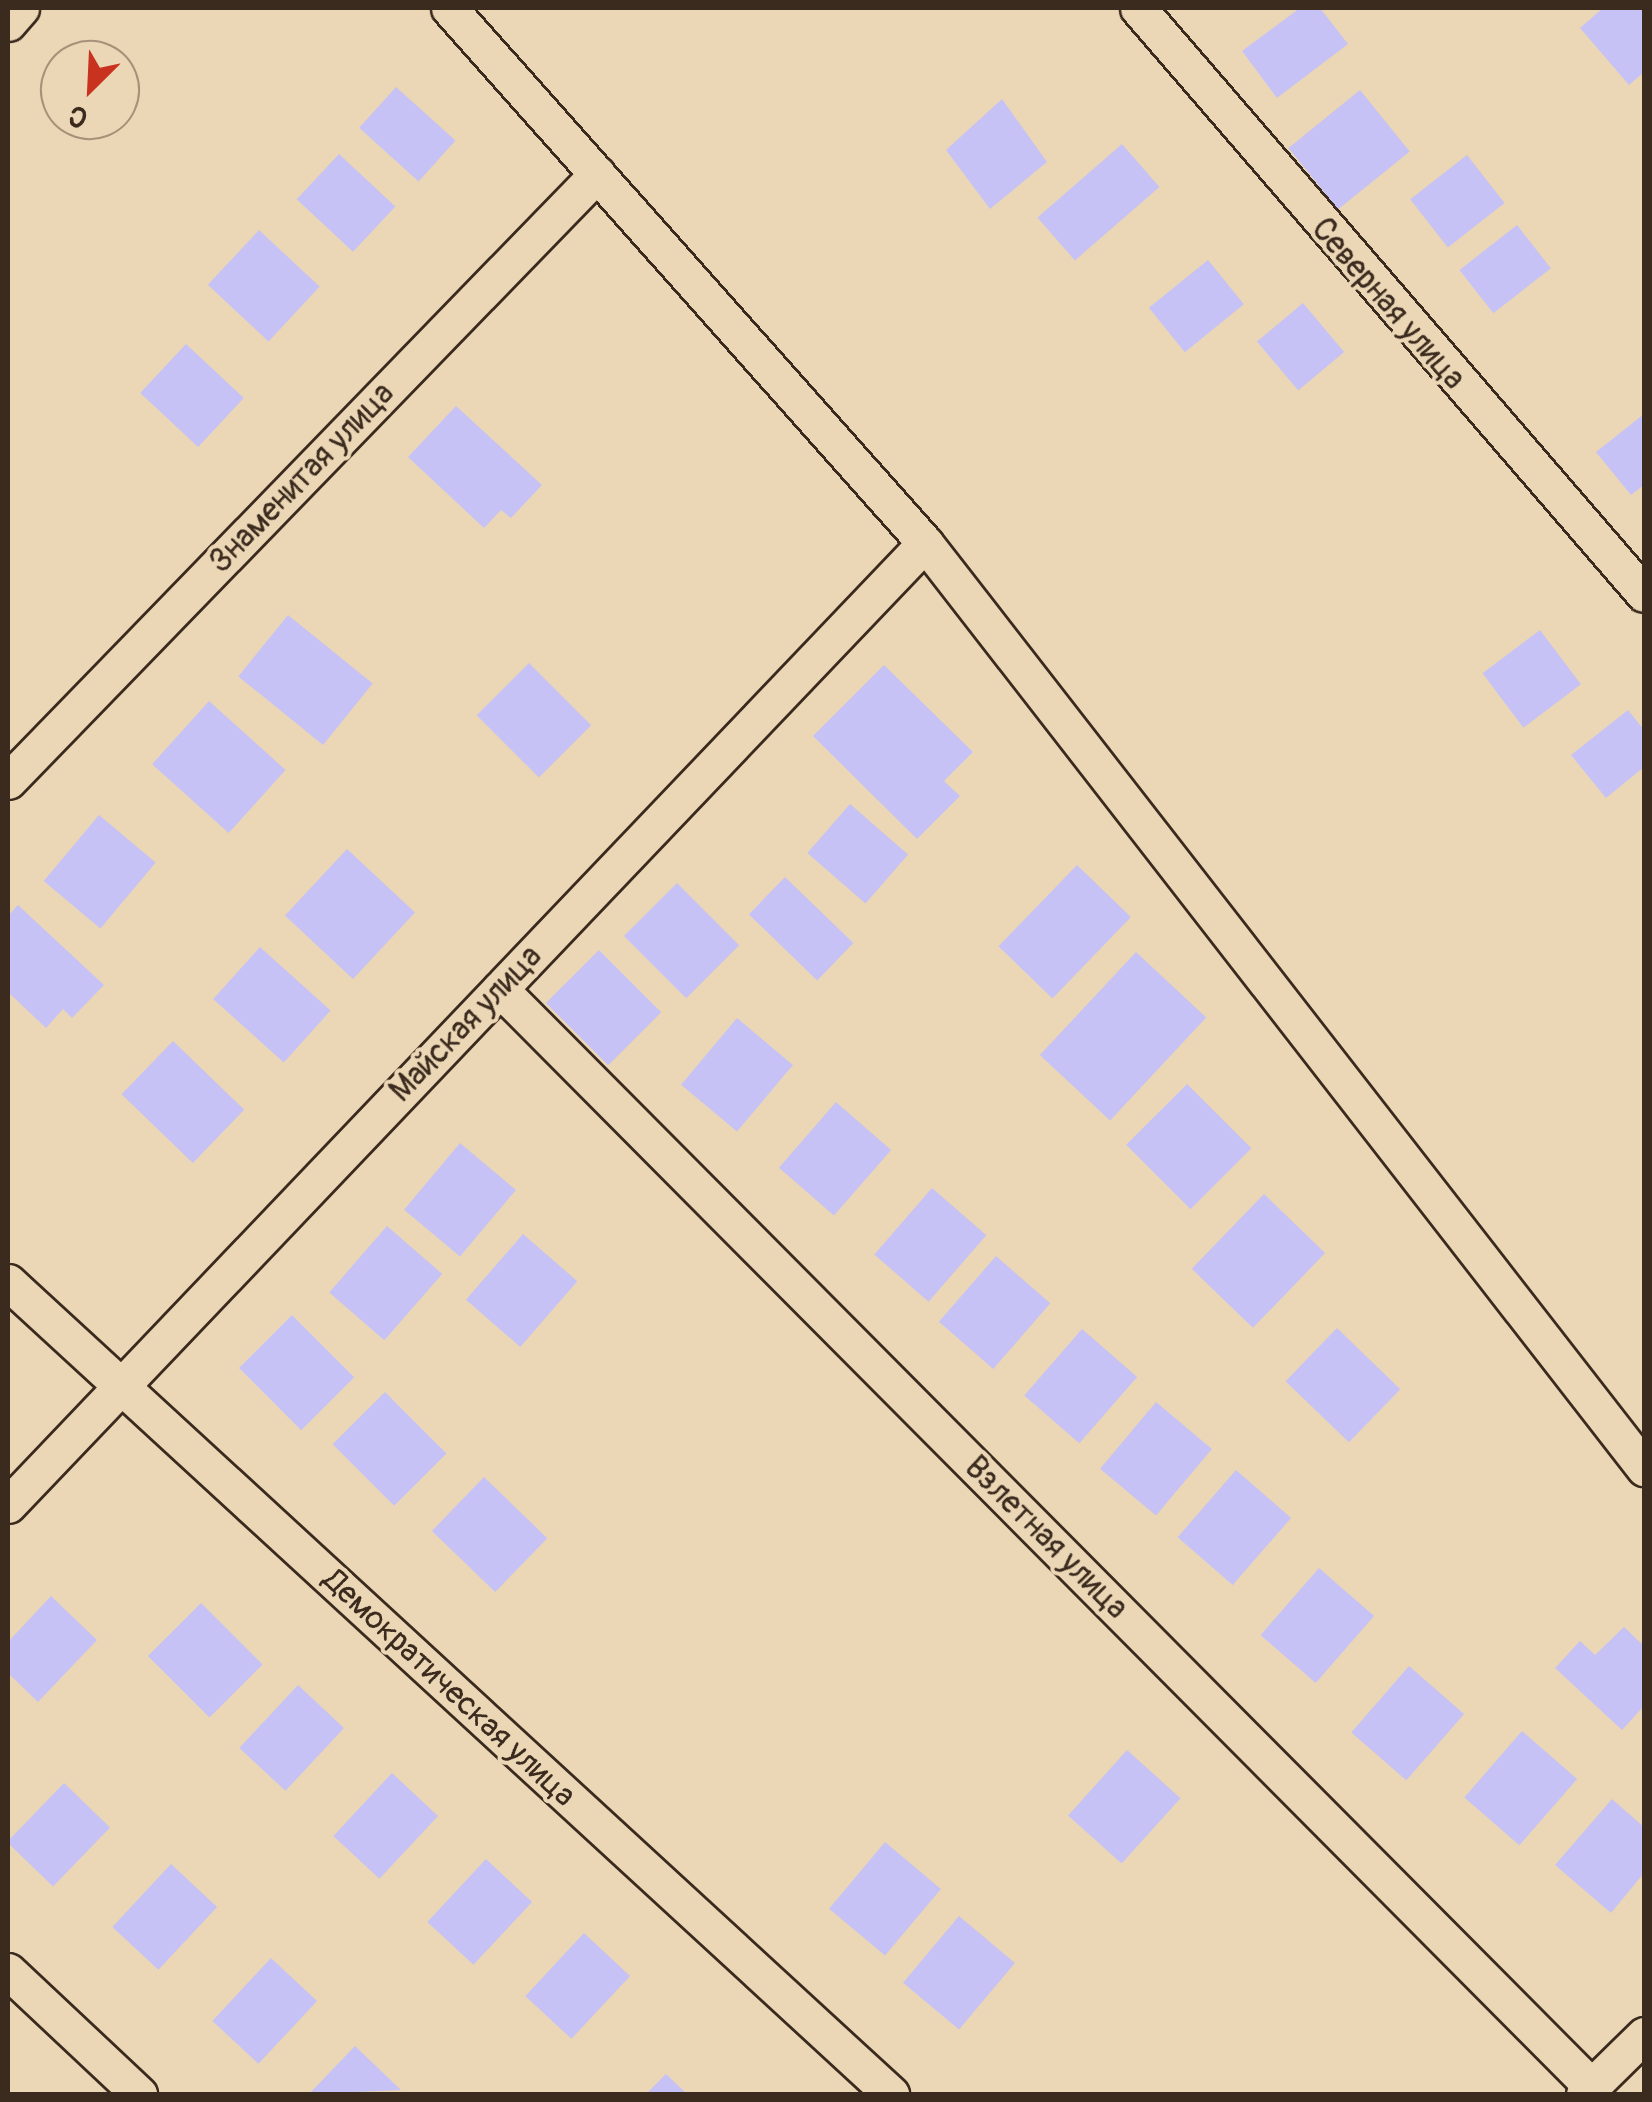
<!DOCTYPE html>
<meta charset="utf-8">
<style>
body{margin:0}
#map{position:relative;width:1652px;height:2102px;overflow:hidden;background:#ebd7b5;font-family:Pangolin,sans-serif}
div>[style]{position:absolute}
.building>*{inset:0;background:#c6c2f5;transform-origin:0 0}
.roads{filter:drop-shadow(2px 0 #3b2a1e) drop-shadow(-2px 0 #3b2a1e) drop-shadow(0 2px #3b2a1e) drop-shadow(0 -2px #3b2a1e)}
.minor>*{height:35px;margin:-17.5px;padding:0 17.5px;transform-origin:17.5px;border-radius:17.5px;background:#ebd7b5}
span{translate:-50% -50%;white-space:nowrap;text-align:center;line-height:1.15;-webkit-text-stroke:8px #ebd7b5;paint-order:stroke}
.street-label{font-size:32px;color:#3b2a1e}
.frame{position:absolute;inset:0;border:10px solid #3b2a1e;pointer-events:none}
.north{position:absolute;left:40px;top:40px;width:100px;height:100px;box-sizing:border-box;background:#ebd7b5;border:2px solid #a59279;border-radius:50%;rotate:204deg;font-size:28px;font-weight:700;line-height:40px;text-align:center;color:#3b2a1e}
.north::after{content:'';display:block;margin:auto;width:35px;height:45px;background:#c8321e;clip-path:polygon(50% 0,100% 100%,50% 72%,0 100%)}
</style>
<div id="map">
<div class="building">
<i style="clip-path:polygon(1300px 8px,1320px 8px,1348px 44px,1277px 98px,1242px 51px)"></i>
<i style="clip-path:polygon(1603px 8px,1644px 8px,1644px 72px,1629px 85px,1580px 28px)"></i>
<i style="left:396px;top:87px;width:80px;height:55px;rotate:42deg"></i>
<i style="left:1360px;top:90px;width:79px;height:92px;rotate:51deg"></i>
<i style="clip-path:polygon(1002px 99px,1047px 162px,990px 209px,946px 150px)"></i>
<i style="left:1122px;top:144px;width:57px;height:112px;rotate:49deg"></i>
<i style="left:339px;top:154px;width:77px;height:62px;rotate:43deg"></i>
<i style="left:1467px;top:155px;width:61px;height:72px;rotate:52deg"></i>
<i style="left:1517px;top:225px;width:55px;height:73px;rotate:52deg"></i>
<i style="left:259px;top:230px;width:83px;height:75px;rotate:43deg"></i>
<i style="left:1208px;top:260px;width:57px;height:76px;rotate:51deg"></i>
<i style="left:1303px;top:303px;width:64px;height:60px;rotate:50deg"></i>
<i style="left:186px;top:344px;width:79px;height:67px;rotate:43deg"></i>
<i style="clip-path:polygon(456px 406px,542px 485px,511px 518px,501px 510px,484px 528px,408px 457px)"></i>
<i style="clip-path:polygon(1644px 414px,1644px 485px,1631px 495px,1596px 452px)"></i>
<i style="left:288px;top:615px;width:109px;height:79px;rotate:39deg"></i>
<i style="left:1540px;top:630px;width:68px;height:72px;rotate:53deg"></i>
<i style="left:529px;top:663px;width:88px;height:74px;rotate:45deg"></i>
<i style="clip-path:polygon(884px 665px,973px 752px,944px 781px,960px 796px,917px 839px,813px 736px)"></i>
<i style="left:209px;top:701px;width:103px;height:85px;rotate:42deg"></i>
<i style="clip-path:polygon(1628px 710px,1644px 730px,1644px 767px,1606px 798px,1571px 755px)"></i>
<i style="left:850px;top:804px;width:77px;height:65px;rotate:41deg"></i>
<i style="left:99px;top:815px;width:74px;height:86px;rotate:40deg"></i>
<i style="left:347px;top:849px;width:93px;height:91px;rotate:43deg"></i>
<i style="left:1077px;top:865px;width:75px;height:113px;rotate:44deg"></i>
<i style="left:785px;top:877px;width:95px;height:52px;rotate:44deg"></i>
<i style="left:677px;top:883px;width:88px;height:75px;rotate:45deg"></i>
<i style="clip-path:polygon(18px 905px,104px 985px,72px 1018px,63px 1009px,46px 1028px,8px 992px,8px 916px)"></i>
<i style="left:260px;top:947px;width:95px;height:70px;rotate:42deg"></i>
<i style="left:599px;top:950px;width:88px;height:75px;rotate:45deg"></i>
<i style="left:1136px;top:952px;width:96px;height:141px;rotate:43deg"></i>
<i style="left:737px;top:1018px;width:73px;height:87px;rotate:40deg"></i>
<i style="left:173px;top:1041px;width:99px;height:74px;rotate:44deg"></i>
<i style="left:1187px;top:1084px;width:91px;height:86px;rotate:45deg"></i>
<i style="left:836px;top:1102px;width:73px;height:87px;rotate:41deg"></i>
<i style="left:460px;top:1143px;width:73px;height:87px;rotate:40deg"></i>
<i style="left:932px;top:1188px;width:72px;height:88px;rotate:41deg"></i>
<i style="left:1264px;top:1194px;width:85px;height:104px;rotate:44deg"></i>
<i style="left:387px;top:1226px;width:73px;height:88px;rotate:41deg"></i>
<i style="left:523px;top:1234px;width:72px;height:87px;rotate:41deg"></i>
<i style="left:996px;top:1256px;width:72px;height:87px;rotate:41deg"></i>
<i style="left:292px;top:1315px;width:88px;height:75px;rotate:45deg"></i>
<i style="left:1337px;top:1328px;width:88px;height:74px;rotate:44deg"></i>
<i style="left:1082px;top:1329px;width:73px;height:88px;rotate:41deg"></i>
<i style="left:385px;top:1392px;width:87px;height:74px;rotate:45deg"></i>
<i style="left:1156px;top:1402px;width:73px;height:87px;rotate:40deg"></i>
<i style="left:1236px;top:1470px;width:73px;height:89px;rotate:41deg"></i>
<i style="left:484px;top:1477px;width:88px;height:75px;rotate:44deg"></i>
<i style="left:1319px;top:1568px;width:73px;height:89px;rotate:41deg"></i>
<i style="clip-path:polygon(51px 1596px,97px 1640px,38px 1702px,8px 1673px,8px 1642px)"></i>
<i style="left:201px;top:1603px;width:87px;height:75px;rotate:45deg"></i>
<i style="clip-path:polygon(1624px 1627px,1644px 1646px,1644px 1706px,1622px 1730px,1555px 1668px,1580px 1641px,1595px 1655px)"></i>
<i style="left:1409px;top:1666px;width:73px;height:88px;rotate:41deg"></i>
<i style="left:298px;top:1685px;width:63px;height:86px;rotate:43deg"></i>
<i style="left:1522px;top:1731px;width:73px;height:88px;rotate:41deg"></i>
<i style="left:1127px;top:1750px;width:72px;height:88px;rotate:42deg"></i>
<i style="left:392px;top:1773px;width:63px;height:86px;rotate:43deg"></i>
<i style="left:64px;top:1783px;width:64px;height:82px;rotate:44deg"></i>
<i style="clip-path:polygon(1612px 1799px,1644px 1827px,1644px 1873px,1611px 1913px,1555px 1865px)"></i>
<i style="left:885px;top:1842px;width:73px;height:87px;rotate:40deg"></i>
<i style="left:486px;top:1859px;width:63px;height:86px;rotate:43deg"></i>
<i style="left:171px;top:1864px;width:63px;height:86px;rotate:43deg"></i>
<i style="left:959px;top:1916px;width:73px;height:87px;rotate:40deg"></i>
<i style="left:584px;top:1933px;width:63px;height:86px;rotate:43deg"></i>
<i style="left:271px;top:1958px;width:63px;height:86px;rotate:43deg"></i>
<i style="clip-path:polygon(355px 2046px,401px 2090px,309px 2094px)"></i>
<i style="clip-path:polygon(666px 2074px,687px 2094px,646px 2094px)"></i>
</div>
<div class="roads">
<div class="minor">
<i style="left:449px;top:8px;width:716px;rotate:48.34deg"></i>
<i style="left:925px;top:543px;width:1172px;rotate:52.14deg"></i>
<i style="left:1138px;top:8px;width:774px;rotate:49.19deg"></i>
<i style="left:8px;top:23px;width:20px;rotate:-49deg"></i>
<i style="left:8px;top:781px;width:846px;rotate:-45.86deg"></i>
<i style="left:500px;top:989px;width:1549px;rotate:45.16deg"></i>
<i style="left:8px;top:1282px;width:1200px;rotate:42.6deg"></i>
<i style="left:8px;top:1505px;width:1329px;rotate:-46.37deg"></i>
<i style="left:8px;top:1971px;width:180px;rotate:43.2deg"></i>
<i style="left:1584px;top:2094px;width:84px;rotate:-44.5deg"></i>
</div>
</div>
<div class="street-label">
<span style="left:1388px;top:304px;rotate:49deg">Северная улица</span>
<span style="left:302px;top:478px;rotate:-46deg">Знаменитая улица</span>
<span style="left:466px;top:1024px;rotate:-46deg">Майская улица</span>
<span style="left:1046px;top:1538px;rotate:45deg">Взлетная улица</span>
<span style="left:449px;top:1688px;rotate:43deg">Демократическая улица</span>
</div>
<div class="frame"></div>
<div class="north">С</div>
</div>
